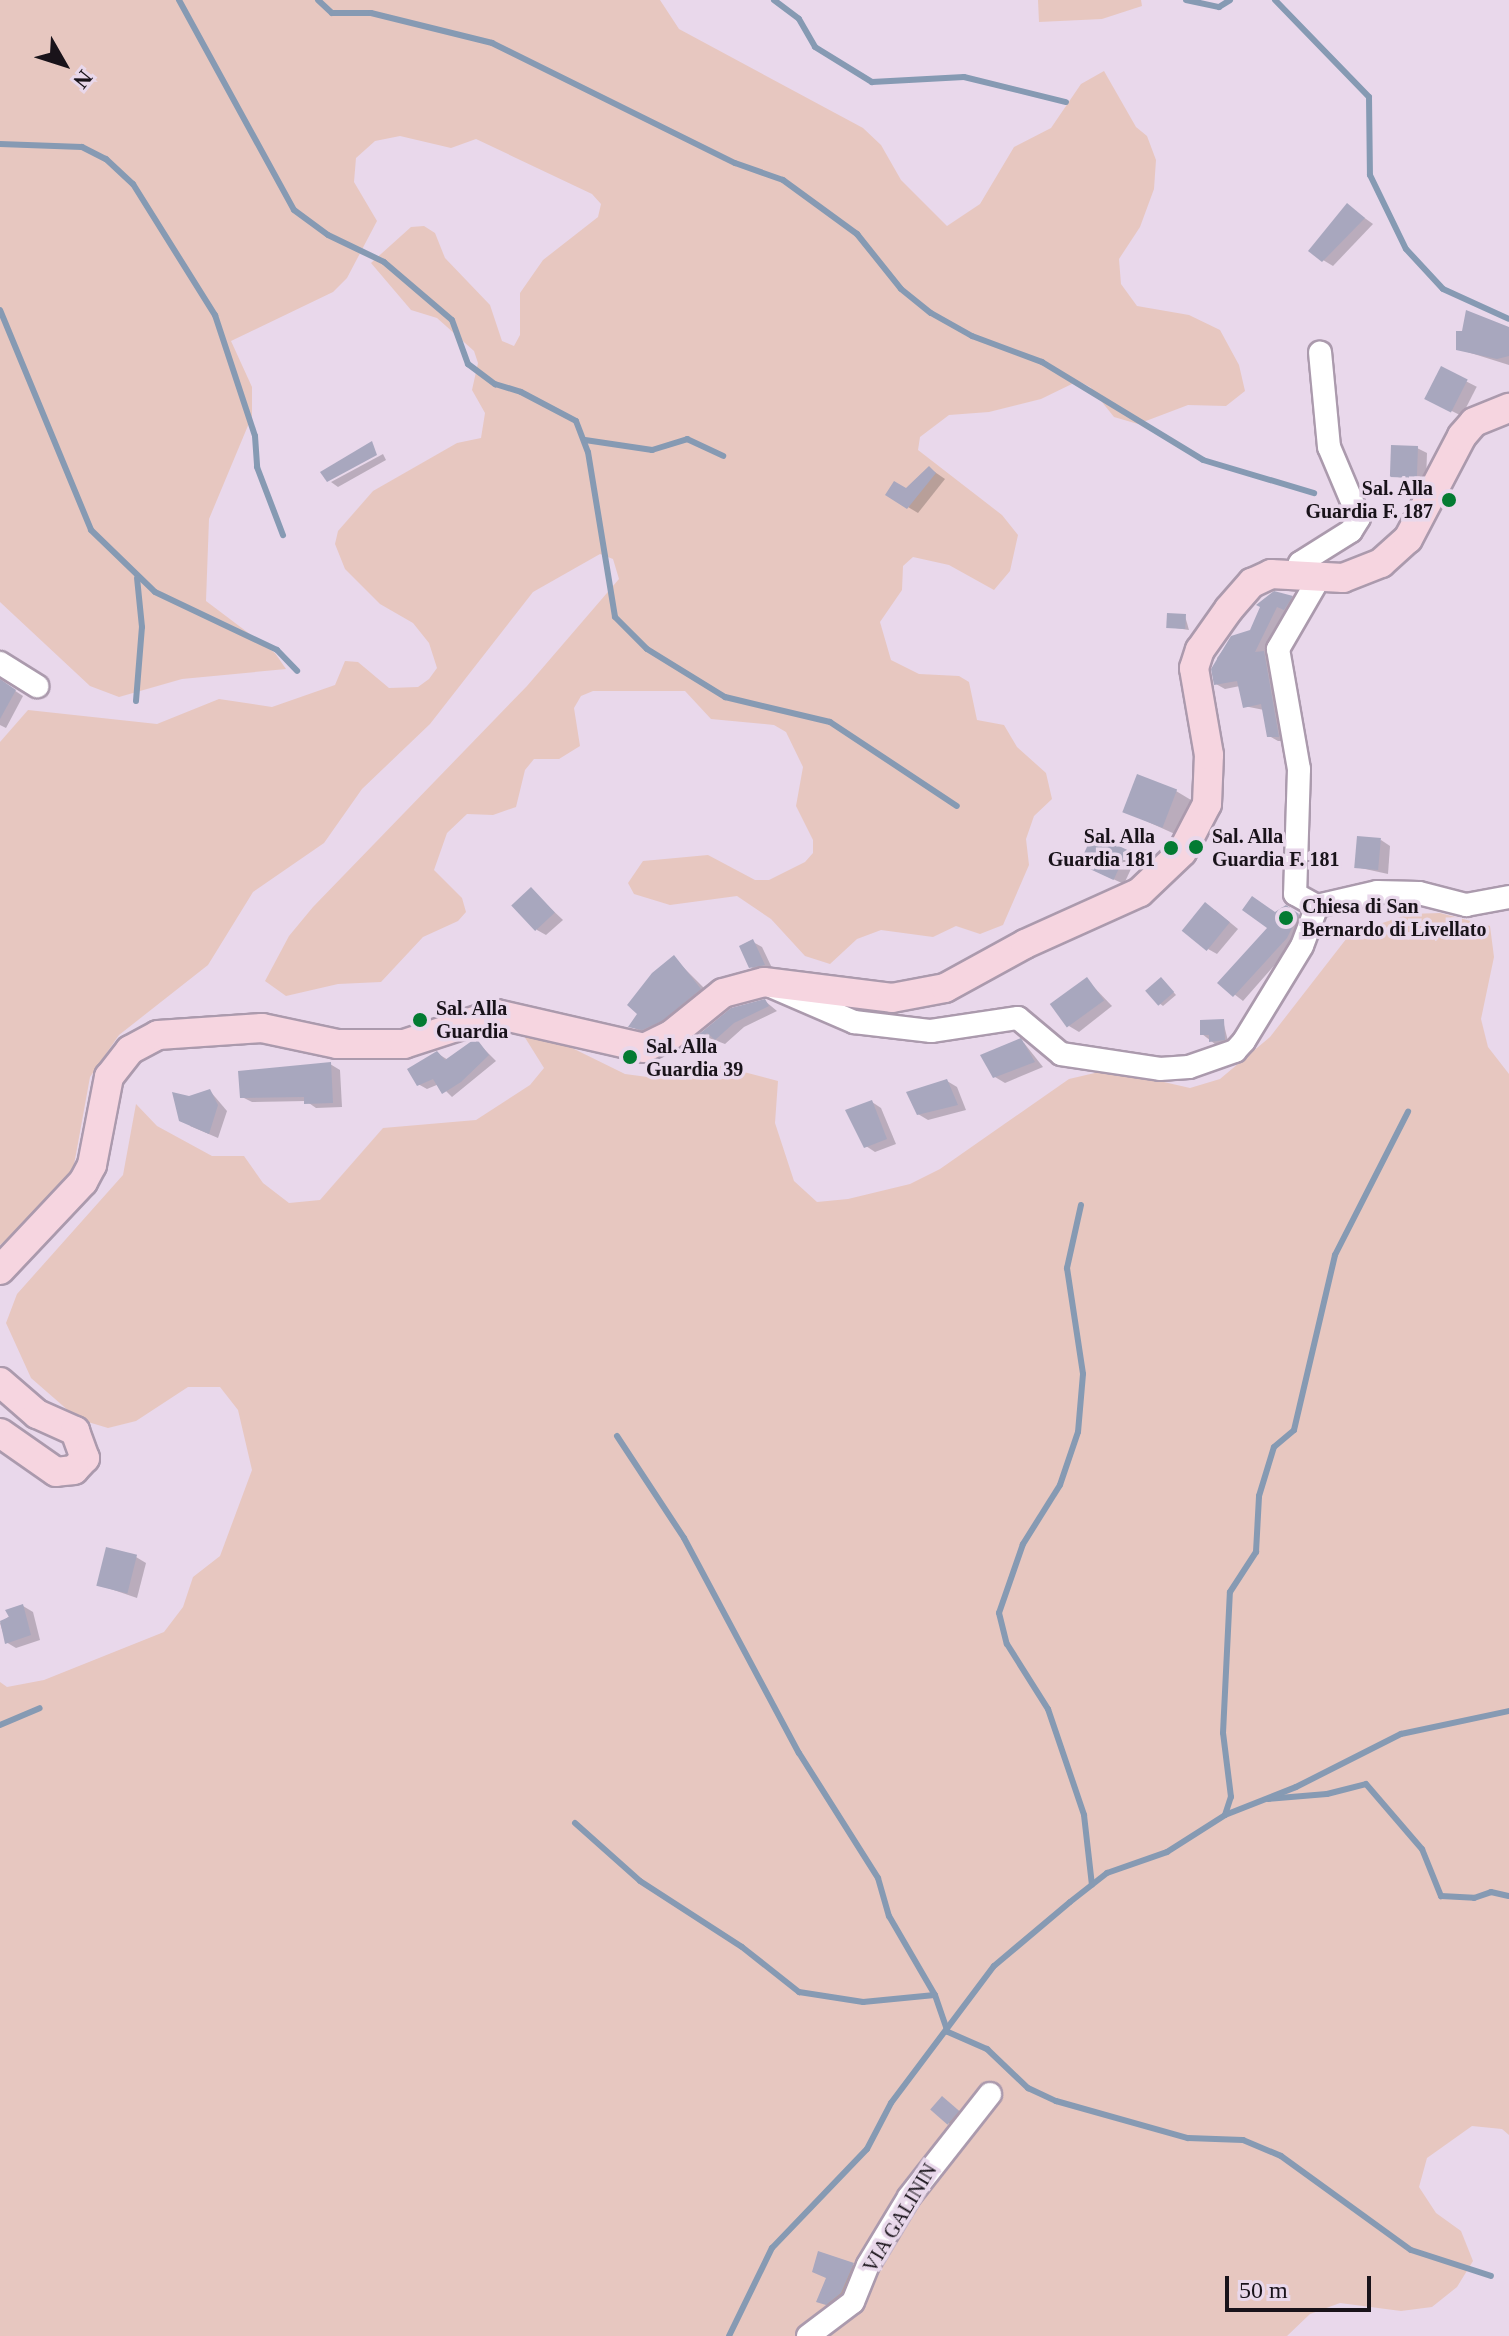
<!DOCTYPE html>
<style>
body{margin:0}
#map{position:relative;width:1509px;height:2336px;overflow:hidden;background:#e9d8eb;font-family:Georgia,serif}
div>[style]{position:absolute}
.green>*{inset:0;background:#e7c7c0}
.shadow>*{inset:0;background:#0003;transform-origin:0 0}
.stream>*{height:6px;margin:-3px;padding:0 3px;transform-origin:3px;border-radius:3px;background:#869ab3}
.building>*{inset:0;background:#a8a7be;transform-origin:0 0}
.roads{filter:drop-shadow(2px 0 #ab9aad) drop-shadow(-2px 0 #ab9aad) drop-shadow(0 2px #ab9aad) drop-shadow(0 -2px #ab9aad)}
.minor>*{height:22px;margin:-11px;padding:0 11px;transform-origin:11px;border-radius:11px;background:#fff}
.major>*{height:28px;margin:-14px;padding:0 14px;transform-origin:14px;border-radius:14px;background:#f6d5e0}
.dots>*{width:22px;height:22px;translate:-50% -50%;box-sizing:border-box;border:4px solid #e9d8eb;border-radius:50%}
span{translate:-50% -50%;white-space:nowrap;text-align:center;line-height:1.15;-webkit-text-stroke:7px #e9d8eb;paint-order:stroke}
.poi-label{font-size:20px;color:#19131a;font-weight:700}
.right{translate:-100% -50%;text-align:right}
.left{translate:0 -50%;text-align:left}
.street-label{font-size:20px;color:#19131a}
.north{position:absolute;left:24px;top:24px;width:80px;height:80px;-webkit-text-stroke:6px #e9d8eb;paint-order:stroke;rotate:129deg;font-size:22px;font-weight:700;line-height:32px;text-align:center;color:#19131a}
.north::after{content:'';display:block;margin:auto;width:28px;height:36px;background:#19131a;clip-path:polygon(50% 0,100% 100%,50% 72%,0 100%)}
.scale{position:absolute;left:1225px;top:2276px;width:146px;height:36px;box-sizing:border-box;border:4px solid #19131a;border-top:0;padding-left:10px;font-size:24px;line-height:28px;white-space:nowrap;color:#19131a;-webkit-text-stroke:6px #e9d8eb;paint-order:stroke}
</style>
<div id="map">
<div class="green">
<i style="clip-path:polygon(0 0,660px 0,679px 29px,863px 128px,881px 145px,901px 180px,947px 226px,980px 204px,1014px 147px,1051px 128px,1081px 84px,1104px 71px,1136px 127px,1147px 136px,1156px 160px,1154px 189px,1140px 227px,1119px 259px,1121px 284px,1137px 306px,1189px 315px,1220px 330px,1239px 365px,1245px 391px,1226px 406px,1188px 405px,1138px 424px,1114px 417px,1090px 387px,1078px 381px,1041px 399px,989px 412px,949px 415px,920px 437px,918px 450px,1002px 515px,1018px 535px,1010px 571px,994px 590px,949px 565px,913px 557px,903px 566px,902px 590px,880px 622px,891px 660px,919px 674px,959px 676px,969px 682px,977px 720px,1004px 725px,1017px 747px,1046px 773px,1052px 799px,1034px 816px,1026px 839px,1029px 865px,1003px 925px,980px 934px,956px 926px,933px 937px,881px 930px,857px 939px,830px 964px,805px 956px,771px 919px,737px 896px,670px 905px,634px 894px,628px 883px,643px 861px,708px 855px,755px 880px,769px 880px,805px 862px,813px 853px,813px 840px,796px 806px,803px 767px,786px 732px,774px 725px,711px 719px,685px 691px,593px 691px,581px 696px,574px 708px,580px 746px,559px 759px,534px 759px,525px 770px,516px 807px,493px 815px,467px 814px,447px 833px,434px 870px,462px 898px,466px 912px,458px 921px,423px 937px,381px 982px,338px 984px,286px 996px,265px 981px,289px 936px,313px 907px,527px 686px,619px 579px,613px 559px,600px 554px,533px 592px,430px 724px,362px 789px,324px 843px,253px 892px,208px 965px,119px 1035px,90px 1077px,72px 1176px,47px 1206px,0 1245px,0 742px,28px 710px,157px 724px,219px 699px,272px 707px,335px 685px,345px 661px,358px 662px,389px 688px,418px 687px,429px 679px,437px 668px,429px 643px,413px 623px,380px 604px,345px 569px,335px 544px,338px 531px,373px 491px,457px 443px,481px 438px,485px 413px,472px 390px,478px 363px,474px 351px,437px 318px,411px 310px,371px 263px,411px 227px,424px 226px,435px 233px,445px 258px,490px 305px,502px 341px,514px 346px,520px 335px,520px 293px,543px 260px,598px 217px,601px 204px,592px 194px,476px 139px,451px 148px,400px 136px,375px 141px,356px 158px,354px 182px,377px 221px,347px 278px,333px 292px,231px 341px,252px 387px,252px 416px,209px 519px,206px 601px,275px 653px,286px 669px,182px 679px,119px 697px,90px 686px,0 602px)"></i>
<i style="clip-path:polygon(1038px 0,1141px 0,1142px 6px,1102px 19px,1039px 22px)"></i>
<i style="clip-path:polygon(1440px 913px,1490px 926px,1494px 957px,1481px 1019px,1488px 1047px,1509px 1074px,1509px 2135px,1502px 2129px,1472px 2126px,1427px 2158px,1419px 2187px,1436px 2213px,1461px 2231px,1473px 2261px,1457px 2287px,1432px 2307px,1401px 2311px,1340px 2303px,1310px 2314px,1287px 2336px,0 2336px,0 1682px,7px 1687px,44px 1680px,164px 1632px,183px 1607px,193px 1577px,220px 1556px,252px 1470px,238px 1410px,220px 1387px,188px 1387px,136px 1421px,108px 1428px,78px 1419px,31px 1378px,6px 1323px,17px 1294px,123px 1175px,136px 1104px,157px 1126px,212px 1156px,244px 1156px,263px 1183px,289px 1203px,320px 1200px,383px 1128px,476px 1120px,530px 1085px,544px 1068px,524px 1036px,568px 1046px,625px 1074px,655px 1078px,717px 1065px,778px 1081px,775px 1123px,794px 1181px,817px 1202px,848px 1199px,910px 1184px,940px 1169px,1069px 1079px,1099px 1072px,1129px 1074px,1190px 1088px,1220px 1079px,1270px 1037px,1350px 934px,1409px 914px)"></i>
</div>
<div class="shadow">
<i style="clip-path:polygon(1348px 206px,1373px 224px,1333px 266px,1323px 260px)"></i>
<i style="clip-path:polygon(1509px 329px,1509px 365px,1458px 349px)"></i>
<i style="left:1442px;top:369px;width:39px;height:33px;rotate:27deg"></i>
<i style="clip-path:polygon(1417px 448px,1427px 453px,1426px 482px,1392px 476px)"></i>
<i style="clip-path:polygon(383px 454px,386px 460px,338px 487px,331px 482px)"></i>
<i style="clip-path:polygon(929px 468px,945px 479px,918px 513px,908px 507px,906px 490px)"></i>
<i style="clip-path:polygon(1284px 594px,1300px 603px,1294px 614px,1286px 610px,1265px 654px,1273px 658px,1287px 741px,1278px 741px,1269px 736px,1264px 710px,1244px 706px,1240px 686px,1225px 689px,1216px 684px,1217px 658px,1232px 638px,1252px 631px,1264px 599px)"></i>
<i style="clip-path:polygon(1185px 616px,1189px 630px,1169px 627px)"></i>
<i style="clip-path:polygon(0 681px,23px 696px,6px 728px,0 725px)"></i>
<i style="clip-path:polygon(1176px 791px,1191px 800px,1177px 835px,1124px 811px)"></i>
<i style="clip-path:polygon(1094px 837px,1136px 858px,1124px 884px,1091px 869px)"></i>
<i style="clip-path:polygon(1381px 840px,1390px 846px,1388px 874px,1356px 867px)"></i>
<i style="clip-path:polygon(531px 890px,563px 920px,546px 935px,537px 930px)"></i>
<i style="clip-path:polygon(1282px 907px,1305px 918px,1302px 934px,1243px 1001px,1220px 983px,1270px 927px)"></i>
<i style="clip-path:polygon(1215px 910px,1238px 929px,1217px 954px,1208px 949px)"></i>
<i style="clip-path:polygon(753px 942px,762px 947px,773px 970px,761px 973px,751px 967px)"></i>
<i style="clip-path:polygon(674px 958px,712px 996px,675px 1027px,643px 1033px,631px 1026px)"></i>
<i style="clip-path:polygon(1162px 979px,1176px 995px,1163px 1006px,1159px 1003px)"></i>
<i style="clip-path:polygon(1087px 980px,1112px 1006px,1079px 1032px,1069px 1026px)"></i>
<i style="clip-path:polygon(765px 1001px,777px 1011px,744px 1027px,725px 1044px,701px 1035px)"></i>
<i style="clip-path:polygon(1223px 1021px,1228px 1041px,1215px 1044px,1202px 1034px)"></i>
<i style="clip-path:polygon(476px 1041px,496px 1061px,452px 1097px,439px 1084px,427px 1089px,418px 1084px,437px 1053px,448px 1060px)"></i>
<i style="clip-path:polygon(1024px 1043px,1043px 1067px,1005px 1083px,995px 1077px,983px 1056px)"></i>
<i style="clip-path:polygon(330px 1064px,340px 1070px,342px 1107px,316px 1108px,306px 1101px,252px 1102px,242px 1097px)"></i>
<i style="clip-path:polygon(947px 1081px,957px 1087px,966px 1110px,928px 1120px,918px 1114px,908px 1093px)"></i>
<i style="clip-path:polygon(210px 1091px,227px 1111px,218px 1138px,190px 1126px,189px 1098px)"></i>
<i style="clip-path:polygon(872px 1102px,881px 1108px,896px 1144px,875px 1152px,866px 1146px)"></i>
<i style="clip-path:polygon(136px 1557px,146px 1563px,137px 1598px,99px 1585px)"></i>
<i style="clip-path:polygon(23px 1606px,33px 1612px,40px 1640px,16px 1648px,6px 1642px,0 1623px)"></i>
<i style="clip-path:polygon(943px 2099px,967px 2118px,958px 2129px,949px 2123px)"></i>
<i style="clip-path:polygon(853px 2265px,862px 2271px,837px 2309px,818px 2301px)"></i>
</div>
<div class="stream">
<i style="left:179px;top:0;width:239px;rotate:61.3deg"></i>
<i style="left:294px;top:210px;width:42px;rotate:36.3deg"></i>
<i style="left:328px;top:235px;width:62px;rotate:25.7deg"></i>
<i style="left:384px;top:262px;width:89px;rotate:40.5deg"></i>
<i style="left:452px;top:320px;width:47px;rotate:70deg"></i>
<i style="left:468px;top:364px;width:34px;rotate:37deg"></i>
<i style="left:495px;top:384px;width:27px;rotate:17deg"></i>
<i style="left:521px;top:392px;width:62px;rotate:27.8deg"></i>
<i style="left:576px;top:421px;width:33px;rotate:69deg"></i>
<i style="left:588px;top:452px;width:167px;rotate:80.7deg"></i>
<i style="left:615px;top:617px;width:45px;rotate:45deg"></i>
<i style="left:647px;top:649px;width:92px;rotate:31.6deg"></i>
<i style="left:725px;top:697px;width:108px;rotate:13.4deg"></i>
<i style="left:830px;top:722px;width:152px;rotate:33.5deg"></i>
<i style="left:318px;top:0;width:19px;rotate:43deg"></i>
<i style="left:332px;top:13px;width:39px"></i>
<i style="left:371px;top:13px;width:125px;rotate:13.9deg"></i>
<i style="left:492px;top:43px;width:271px;rotate:26.3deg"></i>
<i style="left:735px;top:163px;width:51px;rotate:19.5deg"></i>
<i style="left:783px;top:180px;width:92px;rotate:36.1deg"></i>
<i style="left:857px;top:234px;width:70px;rotate:51.3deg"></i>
<i style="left:901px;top:289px;width:38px;rotate:39deg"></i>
<i style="left:931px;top:313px;width:47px;rotate:29.3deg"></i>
<i style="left:972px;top:336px;width:75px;rotate:20.4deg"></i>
<i style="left:1042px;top:362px;width:188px;rotate:31.3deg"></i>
<i style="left:1203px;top:460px;width:116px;rotate:16.6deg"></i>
<i style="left:774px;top:0;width:31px;rotate:37deg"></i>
<i style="left:799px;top:19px;width:32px;rotate:60deg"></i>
<i style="left:815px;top:47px;width:67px;rotate:31.6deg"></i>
<i style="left:872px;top:82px;width:92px;rotate:-3.1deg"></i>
<i style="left:964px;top:77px;width:105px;rotate:13.8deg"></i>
<i style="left:1186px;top:0;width:34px;rotate:12deg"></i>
<i style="left:1219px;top:7px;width:13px;rotate:-32deg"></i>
<i style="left:1275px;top:0;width:135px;rotate:45.9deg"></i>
<i style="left:1369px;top:97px;width:78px;rotate:89.3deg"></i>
<i style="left:1370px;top:175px;width:82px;rotate:64.1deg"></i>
<i style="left:1406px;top:249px;width:54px;rotate:47.2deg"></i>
<i style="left:1443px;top:289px;width:72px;rotate:24.4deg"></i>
<i style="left:0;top:144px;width:82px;rotate:2.1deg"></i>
<i style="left:82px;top:147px;width:27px;rotate:27deg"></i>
<i style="left:106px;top:159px;width:37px;rotate:43deg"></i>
<i style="left:133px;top:184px;width:155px;rotate:58deg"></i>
<i style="left:215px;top:315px;width:127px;rotate:71.7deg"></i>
<i style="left:255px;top:436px;width:31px;rotate:86deg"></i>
<i style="left:257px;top:467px;width:73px;rotate:69.1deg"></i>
<i style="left:0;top:310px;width:238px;rotate:67.5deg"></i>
<i style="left:91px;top:530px;width:89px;rotate:44.1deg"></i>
<i style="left:155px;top:592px;width:135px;rotate:25.4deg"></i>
<i style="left:277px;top:650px;width:29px;rotate:46deg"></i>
<i style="left:585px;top:440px;width:68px;rotate:8.5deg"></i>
<i style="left:652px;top:450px;width:37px;rotate:-17deg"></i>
<i style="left:687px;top:439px;width:40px;rotate:25deg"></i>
<i style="left:136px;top:701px;width:74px;rotate:-85.4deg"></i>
<i style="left:142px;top:627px;width:49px;rotate:-95.8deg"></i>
<i style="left:1081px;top:1205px;width:65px;rotate:102.5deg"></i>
<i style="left:1067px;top:1268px;width:107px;rotate:81.4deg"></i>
<i style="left:1083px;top:1374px;width:58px;rotate:94.9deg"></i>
<i style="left:1078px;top:1432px;width:56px;rotate:108.8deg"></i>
<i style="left:1060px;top:1485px;width:70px;rotate:122.1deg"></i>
<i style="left:1023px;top:1544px;width:73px;rotate:109.2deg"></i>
<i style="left:999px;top:1613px;width:32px;rotate:76deg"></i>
<i style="left:1007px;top:1644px;width:77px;rotate:57.8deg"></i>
<i style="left:1048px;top:1709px;width:112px;rotate:71.2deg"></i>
<i style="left:1084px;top:1815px;width:70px;rotate:83.5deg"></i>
<i style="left:617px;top:1436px;width:122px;rotate:56.7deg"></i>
<i style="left:684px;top:1538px;width:244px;rotate:61.9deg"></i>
<i style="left:799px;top:1753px;width:148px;rotate:57.7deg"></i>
<i style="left:878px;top:1878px;width:40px;rotate:74deg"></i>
<i style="left:889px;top:1916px;width:91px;rotate:59.8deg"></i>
<i style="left:935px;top:1995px;width:39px;rotate:71deg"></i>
<i style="left:948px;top:2032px;width:43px;rotate:23.6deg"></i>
<i style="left:987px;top:2049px;width:57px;rotate:43.6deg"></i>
<i style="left:1028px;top:2088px;width:31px;rotate:25deg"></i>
<i style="left:1056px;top:2101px;width:137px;rotate:15.7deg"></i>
<i style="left:1188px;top:2138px;width:55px;rotate:2.1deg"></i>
<i style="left:1243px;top:2140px;width:41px;rotate:22.8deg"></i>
<i style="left:1281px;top:2156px;width:160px;rotate:35.9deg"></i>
<i style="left:1411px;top:2250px;width:84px;rotate:18deg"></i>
<i style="left:0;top:1725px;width:43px;rotate:-23deg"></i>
<i style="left:1268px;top:1799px;width:59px;rotate:-4.8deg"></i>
<i style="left:1327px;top:1794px;width:40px;rotate:-14.4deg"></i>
<i style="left:1366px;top:1784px;width:86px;rotate:49.3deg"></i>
<i style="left:1422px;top:1849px;width:51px;rotate:68deg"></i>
<i style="left:1441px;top:1896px;width:33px;rotate:3deg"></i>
<i style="left:1474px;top:1898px;width:18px;rotate:-19deg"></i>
<i style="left:1491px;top:1892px;width:18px;rotate:13deg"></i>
<i style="left:1225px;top:1815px;width:19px;rotate:-72deg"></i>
<i style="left:1231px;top:1797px;width:64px;rotate:-97.1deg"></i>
<i style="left:1223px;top:1733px;width:141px;rotate:-87.2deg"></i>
<i style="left:1230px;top:1592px;width:48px;rotate:-57deg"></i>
<i style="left:1256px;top:1552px;width:56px;rotate:-86.9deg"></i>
<i style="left:1259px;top:1496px;width:51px;rotate:-73deg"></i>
<i style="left:1274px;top:1447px;width:26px;rotate:-40deg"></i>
<i style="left:1294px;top:1430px;width:180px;rotate:-76.8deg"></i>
<i style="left:1335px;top:1255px;width:161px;rotate:-63deg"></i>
<i style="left:575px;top:1823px;width:87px;rotate:41.7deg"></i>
<i style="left:640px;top:1881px;width:121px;rotate:32.9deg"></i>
<i style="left:742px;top:1947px;width:73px;rotate:38.3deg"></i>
<i style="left:799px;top:1992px;width:65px;rotate:8.9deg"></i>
<i style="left:863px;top:2002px;width:72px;rotate:-5.6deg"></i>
<i style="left:729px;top:2336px;width:98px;rotate:-64deg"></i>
<i style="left:772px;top:2248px;width:137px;rotate:-46.2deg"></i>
<i style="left:867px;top:2149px;width:52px;rotate:-62.4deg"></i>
<i style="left:891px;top:2103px;width:171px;rotate:-53.1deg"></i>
<i style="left:994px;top:1966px;width:99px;rotate:-40.1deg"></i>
<i style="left:1070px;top:1902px;width:47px;rotate:-38.1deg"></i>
<i style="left:1107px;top:1873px;width:64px;rotate:-19.3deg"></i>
<i style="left:1167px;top:1852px;width:69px;rotate:-32.5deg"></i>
<i style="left:1225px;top:1815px;width:76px;rotate:-21.5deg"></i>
<i style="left:1296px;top:1787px;width:118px;rotate:-26.8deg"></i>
<i style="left:1401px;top:1734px;width:110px;rotate:-12deg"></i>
</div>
<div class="building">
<i style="clip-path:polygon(1347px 203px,1365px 218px,1322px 262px,1308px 251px)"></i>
<i style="clip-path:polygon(1466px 310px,1509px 327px,1509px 356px,1497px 359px,1456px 350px,1456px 331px,1462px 331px)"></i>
<i style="left:1441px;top:366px;width:30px;height:37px;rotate:27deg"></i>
<i style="clip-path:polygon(372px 441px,377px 455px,327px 482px,320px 472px)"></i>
<i style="left:1391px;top:445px;width:27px;height:32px;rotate:2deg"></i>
<i style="clip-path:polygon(929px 466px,936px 473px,907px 509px,885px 495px,894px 481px,906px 488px)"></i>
<i style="clip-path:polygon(1274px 591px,1293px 596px,1284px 610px,1277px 607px,1255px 652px,1264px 651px,1279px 737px,1267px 737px,1261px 704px,1243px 708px,1237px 681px,1214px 685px,1211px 669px,1231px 636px,1250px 630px,1260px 607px,1256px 605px)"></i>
<i style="left:1167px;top:613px;width:19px;height:15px;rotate:3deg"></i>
<i style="clip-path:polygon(0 679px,16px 690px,0 719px)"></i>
<i style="left:1137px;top:774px;width:43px;height:41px;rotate:21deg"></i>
<i style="left:1093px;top:834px;width:38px;height:33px;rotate:25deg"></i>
<i style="left:1357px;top:836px;width:24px;height:32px;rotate:5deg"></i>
<i style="left:531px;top:887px;width:35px;height:27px;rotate:47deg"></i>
<i style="clip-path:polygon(1252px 896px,1275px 912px,1286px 905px,1299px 914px,1287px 938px,1233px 997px,1217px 983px,1267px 928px,1242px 910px)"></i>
<i style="left:1205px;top:902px;width:32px;height:37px;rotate:39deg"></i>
<i style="clip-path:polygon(753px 939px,765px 965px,749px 968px,739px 946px)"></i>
<i style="clip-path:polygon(674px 955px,701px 989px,662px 1021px,642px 1030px,628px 1027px,637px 1014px,627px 1005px,652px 973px)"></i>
<i style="left:1087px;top:977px;width:29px;height:46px;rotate:54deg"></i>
<i style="left:1161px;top:977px;width:20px;height:21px;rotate:49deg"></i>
<i style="clip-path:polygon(765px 999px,769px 1006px,734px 1023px,715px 1040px,707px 1033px,701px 1039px,698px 1035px,731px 1008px)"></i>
<i style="clip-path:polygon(1224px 1019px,1225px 1040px,1209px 1042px,1209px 1035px,1200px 1035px,1200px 1020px)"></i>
<i style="clip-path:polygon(476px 1038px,489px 1055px,461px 1082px,442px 1094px,433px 1079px,417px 1086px,407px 1069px,437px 1051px,445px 1060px)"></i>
<i style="clip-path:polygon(1021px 1038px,1035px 1062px,993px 1078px,980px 1055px)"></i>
<i style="clip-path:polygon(331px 1062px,333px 1103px,304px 1104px,304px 1097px,240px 1098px,238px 1071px)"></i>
<i style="clip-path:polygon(947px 1079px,958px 1105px,917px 1115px,906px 1092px)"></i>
<i style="clip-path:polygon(210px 1089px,218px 1105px,209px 1134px,179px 1121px,172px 1092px,189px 1096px)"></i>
<i style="clip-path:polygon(872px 1100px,887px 1139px,864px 1148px,845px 1110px)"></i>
<i style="left:106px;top:1547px;width:32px;height:40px;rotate:14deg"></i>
<i style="clip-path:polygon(23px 1604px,31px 1635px,5px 1644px,0 1621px,9px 1617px,5px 1610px)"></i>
<i style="left:942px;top:2096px;width:23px;height:18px;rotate:41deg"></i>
<i style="clip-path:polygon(818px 2251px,854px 2263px,841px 2293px,826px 2305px,816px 2302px,826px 2278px,812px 2272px)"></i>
</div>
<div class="roads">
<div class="minor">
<i style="left:1295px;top:576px;width:14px;rotate:-69deg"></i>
<i style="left:1300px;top:563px;width:60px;rotate:-32.1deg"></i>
<i style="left:1351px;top:531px;width:15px;rotate:-58deg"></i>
<i style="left:1359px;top:518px;width:77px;rotate:-112.9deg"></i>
<i style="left:1329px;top:447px;width:95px;rotate:-95.4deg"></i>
<i style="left:1318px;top:580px;width:80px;rotate:120.1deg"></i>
<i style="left:1278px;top:649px;width:122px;rotate:80.1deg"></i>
<i style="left:1299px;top:769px;width:125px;rotate:91.8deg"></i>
<i style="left:1295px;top:894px;width:25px;rotate:29deg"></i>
<i style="left:1317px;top:906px;width:62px;rotate:-13.1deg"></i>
<i style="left:1377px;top:892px;width:42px;rotate:1.4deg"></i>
<i style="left:1419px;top:893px;width:49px;rotate:14.3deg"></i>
<i style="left:1466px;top:905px;width:44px;rotate:-10.5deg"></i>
<i style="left:0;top:663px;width:44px;rotate:31.9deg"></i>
<i style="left:768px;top:985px;width:94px;rotate:23.3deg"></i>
<i style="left:854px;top:1022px;width:78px;rotate:6.7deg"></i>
<i style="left:931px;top:1031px;width:88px;rotate:-8.5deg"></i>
<i style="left:1018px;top:1018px;width:56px;rotate:39.9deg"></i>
<i style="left:1061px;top:1054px;width:100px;rotate:8.6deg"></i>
<i style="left:1160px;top:1069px;width:29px;rotate:-4deg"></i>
<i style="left:1189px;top:1067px;width:49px;rotate:-19.2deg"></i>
<i style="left:1235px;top:1051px;width:13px;rotate:-48deg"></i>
<i style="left:1244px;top:1041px;width:111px;rotate:-58.6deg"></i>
<i style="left:1302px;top:946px;width:43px;rotate:-69.4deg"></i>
<i style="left:808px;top:2336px;width:56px;rotate:-37.1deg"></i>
<i style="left:853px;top:2302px;width:40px;rotate:-68deg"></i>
<i style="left:868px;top:2265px;width:79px;rotate:-58.9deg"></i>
<i style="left:909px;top:2197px;width:131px;rotate:-51.8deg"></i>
</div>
<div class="major">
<i style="left:0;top:1270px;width:121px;rotate:-46.7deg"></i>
<i style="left:83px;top:1182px;width:19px;rotate:-62deg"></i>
<i style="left:92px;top:1165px;width:90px;rotate:-79.1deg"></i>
<i style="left:109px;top:1077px;width:34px;rotate:-52deg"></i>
<i style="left:130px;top:1050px;width:32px;rotate:-28deg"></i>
<i style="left:158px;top:1035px;width:104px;rotate:-3.9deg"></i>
<i style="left:262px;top:1028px;width:77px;rotate:12deg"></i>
<i style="left:337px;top:1044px;width:67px"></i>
<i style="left:404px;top:1044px;width:97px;rotate:-18.1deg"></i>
<i style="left:496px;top:1014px;width:152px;rotate:12.9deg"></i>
<i style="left:644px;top:1048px;width:30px;rotate:-26deg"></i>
<i style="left:671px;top:1035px;width:67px;rotate:-38.9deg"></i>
<i style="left:723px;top:993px;width:42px;rotate:-15deg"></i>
<i style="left:764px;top:982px;width:129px;rotate:7.1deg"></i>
<i style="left:892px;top:998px;width:54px;rotate:-10.7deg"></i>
<i style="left:945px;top:988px;width:91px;rotate:-28.8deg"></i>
<i style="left:1025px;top:944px;width:126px;rotate:-24.3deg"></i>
<i style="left:1140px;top:892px;width:58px;rotate:-43.6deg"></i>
<i style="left:1182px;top:852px;width:54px;rotate:-62.5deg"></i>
<i style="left:1207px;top:804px;width:49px;rotate:-87.7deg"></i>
<i style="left:1209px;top:755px;width:88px;rotate:-99.8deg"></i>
<i style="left:1194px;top:668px;width:19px;rotate:-72deg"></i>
<i style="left:1200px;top:650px;width:50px;rotate:-54.7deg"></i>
<i style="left:1229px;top:609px;width:35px;rotate:-49deg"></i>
<i style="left:1252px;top:583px;width:21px;rotate:-25deg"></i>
<i style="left:1271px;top:574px;width:72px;rotate:3.2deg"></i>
<i style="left:1343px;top:578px;width:41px;rotate:-21.5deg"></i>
<i style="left:1381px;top:563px;width:36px;rotate:-42deg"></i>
<i style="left:1408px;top:539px;width:116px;rotate:-62.3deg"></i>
<i style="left:1462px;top:436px;width:18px;rotate:-49deg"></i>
<i style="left:1474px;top:422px;width:38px;rotate:-22deg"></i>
<i style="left:0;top:1382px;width:49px;rotate:40.9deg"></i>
<i style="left:37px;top:1414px;width:42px;rotate:24.1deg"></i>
<i style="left:75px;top:1431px;width:29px;rotate:70deg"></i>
<i style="left:85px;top:1458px;width:16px;rotate:133deg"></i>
<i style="left:74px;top:1470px;width:18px;rotate:174deg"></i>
<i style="left:56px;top:1472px;width:68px;rotate:-145.1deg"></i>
</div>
</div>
<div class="dots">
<i style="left:1449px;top:500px;background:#037b32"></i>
<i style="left:1196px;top:847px;background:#037b32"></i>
<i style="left:1171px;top:848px;background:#037b32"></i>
<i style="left:1286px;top:918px;background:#037b32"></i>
<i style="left:420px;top:1020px;background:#037b32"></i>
<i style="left:630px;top:1057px;background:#037b32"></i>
</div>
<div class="poi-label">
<span class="right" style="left:1433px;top:500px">Sal. Alla<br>Guardia F. 187</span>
<span class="right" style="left:1155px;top:848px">Sal. Alla<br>Guardia 181</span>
<span class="left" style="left:1212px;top:848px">Sal. Alla<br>Guardia F. 181</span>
<span class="left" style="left:1302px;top:918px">Chiesa di San<br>Bernardo di Livellato</span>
<span class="left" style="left:436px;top:1020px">Sal. Alla<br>Guardia</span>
<span class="left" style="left:646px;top:1058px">Sal. Alla<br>Guardia 39</span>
</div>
<div class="street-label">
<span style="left:900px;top:2218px;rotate:-59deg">VIA GALININ</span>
</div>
<div class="north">N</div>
<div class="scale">50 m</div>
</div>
